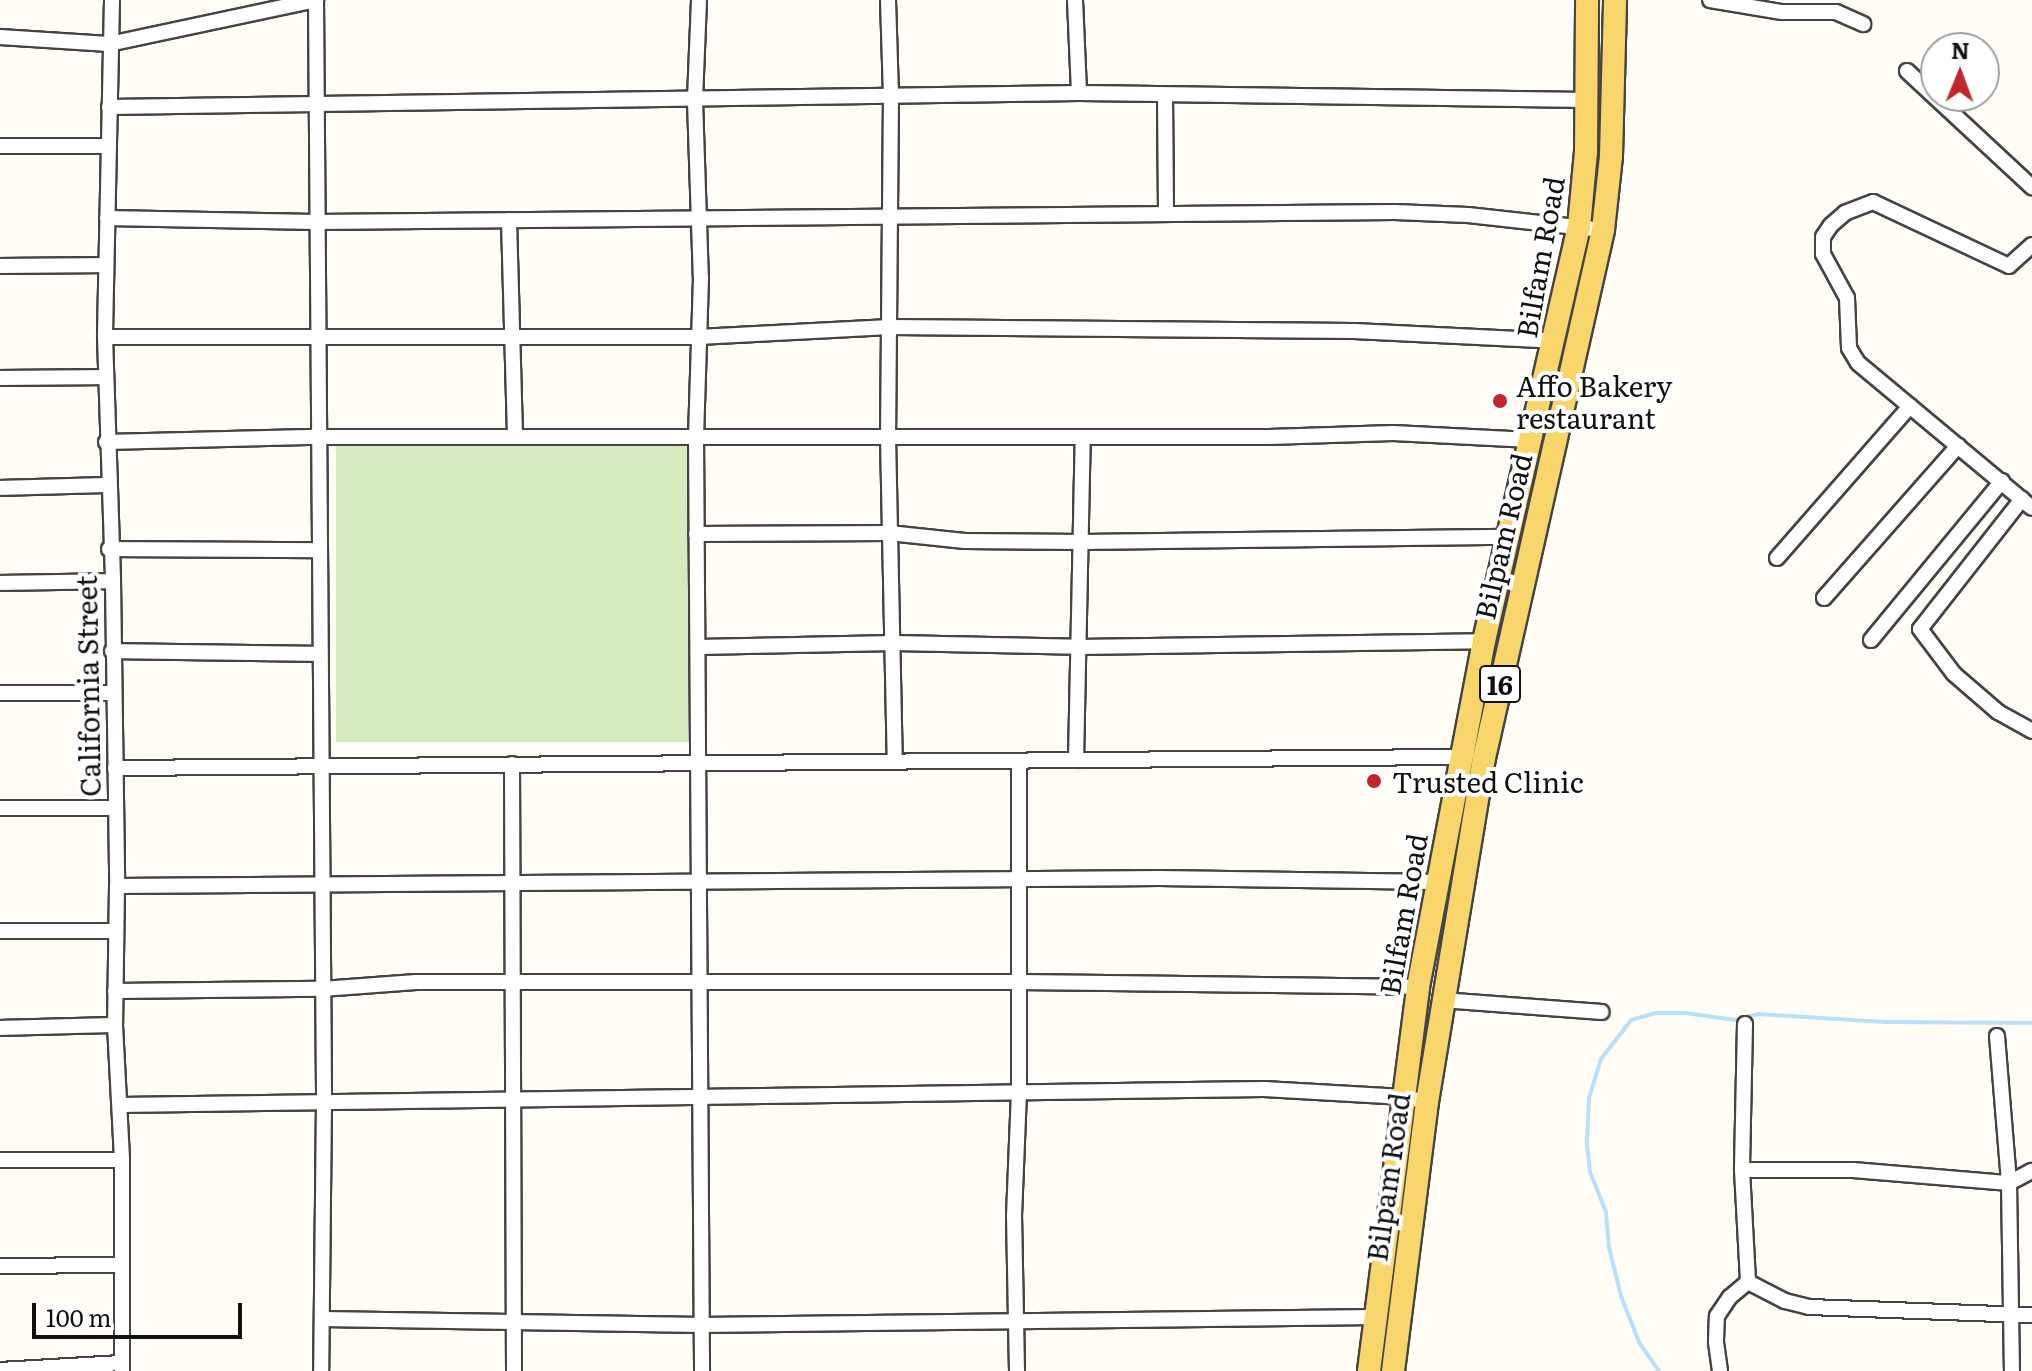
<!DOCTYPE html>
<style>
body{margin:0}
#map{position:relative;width:2032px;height:1371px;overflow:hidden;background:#fffdf5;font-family:Literata,serif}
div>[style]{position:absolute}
.green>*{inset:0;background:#d5ebbd;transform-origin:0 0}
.stream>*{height:4px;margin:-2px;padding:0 2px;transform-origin:2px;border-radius:2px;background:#b9e0f7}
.roads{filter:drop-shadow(2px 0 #444) drop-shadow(-2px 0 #444) drop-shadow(0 2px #444) drop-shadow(0 -2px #444)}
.street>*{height:14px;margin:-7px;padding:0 7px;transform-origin:7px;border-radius:7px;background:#fff}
.primary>*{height:22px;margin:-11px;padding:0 11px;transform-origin:11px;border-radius:11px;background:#f9d66b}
.dots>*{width:22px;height:22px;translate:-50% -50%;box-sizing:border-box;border:4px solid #fff;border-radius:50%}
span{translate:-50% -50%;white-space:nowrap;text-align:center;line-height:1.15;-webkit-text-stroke:8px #fff;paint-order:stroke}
.shield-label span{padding:2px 6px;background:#fff;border:2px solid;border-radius:6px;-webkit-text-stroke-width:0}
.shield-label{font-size:26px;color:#111;font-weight:700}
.street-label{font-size:28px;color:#111}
.poi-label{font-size:28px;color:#111}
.left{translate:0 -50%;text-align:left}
.north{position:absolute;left:1920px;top:32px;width:80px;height:80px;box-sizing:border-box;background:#fff;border:2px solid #a0a0a0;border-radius:50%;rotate:1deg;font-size:22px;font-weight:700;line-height:32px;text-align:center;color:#111}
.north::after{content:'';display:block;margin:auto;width:28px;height:36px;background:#c4262e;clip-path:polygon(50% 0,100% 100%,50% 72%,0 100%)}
.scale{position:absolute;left:32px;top:1303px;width:210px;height:36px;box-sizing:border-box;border:4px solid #111;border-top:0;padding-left:10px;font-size:24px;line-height:28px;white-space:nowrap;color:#111;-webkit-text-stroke:6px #fff;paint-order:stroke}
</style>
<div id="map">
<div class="green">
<i style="left:336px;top:444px;width:360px;height:298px"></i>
</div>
<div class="stream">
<i style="left:1659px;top:1371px;width:35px;rotate:-125deg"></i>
<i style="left:1639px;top:1342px;width:49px;rotate:-111.4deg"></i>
<i style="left:1621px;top:1296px;width:50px;rotate:-103.8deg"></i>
<i style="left:1609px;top:1247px;width:35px;rotate:-95deg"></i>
<i style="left:1606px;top:1212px;width:43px;rotate:-111.8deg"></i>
<i style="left:1590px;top:1172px;width:30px;rotate:-96deg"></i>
<i style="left:1587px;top:1142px;width:44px;rotate:-87.4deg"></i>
<i style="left:1589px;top:1098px;width:41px;rotate:-72.9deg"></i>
<i style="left:1601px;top:1059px;width:49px;rotate:-52.4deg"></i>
<i style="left:1631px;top:1020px;width:25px;rotate:-16deg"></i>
<i style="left:1655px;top:1013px;width:30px"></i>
<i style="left:1685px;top:1013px;width:51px;rotate:7.8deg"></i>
<i style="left:1736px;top:1020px;width:23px;rotate:-15deg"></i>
<i style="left:1758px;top:1014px;width:128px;rotate:3.6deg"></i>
<i style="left:1886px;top:1022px;width:146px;rotate:0.4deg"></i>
</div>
<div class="roads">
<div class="street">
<i style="left:112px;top:0;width:337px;rotate:91.2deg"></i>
<i style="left:105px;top:337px;width:244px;rotate:88.1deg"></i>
<i style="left:113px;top:581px;width:305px;rotate:89.2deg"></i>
<i style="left:117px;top:886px;width:139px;rotate:90.8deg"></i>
<i style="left:115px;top:1025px;width:135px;rotate:87deg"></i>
<i style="left:122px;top:1160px;width:211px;rotate:90deg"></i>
<i style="left:316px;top:0;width:1102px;rotate:89.58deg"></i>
<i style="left:324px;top:1102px;width:269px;rotate:90.6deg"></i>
<i style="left:699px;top:0;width:101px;rotate:92.3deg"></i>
<i style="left:695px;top:101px;width:177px;rotate:88.1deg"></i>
<i style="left:701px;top:278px;width:158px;rotate:91.8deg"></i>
<i style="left:696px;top:436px;width:935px;rotate:89.63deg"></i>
<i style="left:888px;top:0;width:97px;rotate:88.2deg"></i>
<i style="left:891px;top:97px;width:340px;rotate:90.5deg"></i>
<i style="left:888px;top:437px;width:325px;rotate:88.8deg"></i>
<i style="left:1075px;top:0;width:93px;rotate:87.5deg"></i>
<i style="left:1710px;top:0;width:73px;rotate:9.5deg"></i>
<i style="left:1782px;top:12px;width:54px"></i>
<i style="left:1836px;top:12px;width:30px;rotate:24deg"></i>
<i style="left:0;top:37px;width:109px;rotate:3.7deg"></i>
<i style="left:109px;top:44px;width:212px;rotate:-12deg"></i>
<i style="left:1907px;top:71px;width:171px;rotate:42.9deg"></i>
<i style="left:1165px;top:96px;width:117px;rotate:89.5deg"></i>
<i style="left:109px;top:107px;width:970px;rotate:-0.83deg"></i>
<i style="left:1079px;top:93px;width:509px;rotate:0.79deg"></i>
<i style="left:0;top:146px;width:109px"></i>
<i style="left:107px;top:218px;width:209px;rotate:1.1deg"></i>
<i style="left:316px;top:222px;width:1079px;rotate:-0.53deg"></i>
<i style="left:1395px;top:212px;width:73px;rotate:2.4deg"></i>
<i style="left:1468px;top:215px;width:136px;rotate:6.3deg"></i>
<i style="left:509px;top:220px;width:217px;rotate:88.4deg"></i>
<i style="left:2032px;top:245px;width:31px;rotate:138deg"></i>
<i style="left:2009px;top:266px;width:150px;rotate:-154.8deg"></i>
<i style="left:1873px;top:202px;width:30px;rotate:159deg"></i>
<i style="left:1845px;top:213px;width:18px;rotate:139deg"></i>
<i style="left:1831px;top:225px;width:14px;rotate:124deg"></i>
<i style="left:1823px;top:237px;width:17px;rotate:90deg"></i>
<i style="left:1823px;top:254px;width:50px;rotate:61.4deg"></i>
<i style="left:1847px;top:298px;width:50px;rotate:87.7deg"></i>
<i style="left:1849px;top:348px;width:17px;rotate:59deg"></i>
<i style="left:1858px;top:363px;width:226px;rotate:39.8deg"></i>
<i style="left:0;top:266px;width:106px;rotate:-0.5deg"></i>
<i style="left:105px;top:337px;width:593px"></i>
<i style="left:698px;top:337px;width:192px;rotate:-3deg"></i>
<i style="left:890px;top:327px;width:464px;rotate:0.5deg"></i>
<i style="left:1354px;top:331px;width:201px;rotate:2.8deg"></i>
<i style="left:0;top:378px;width:106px;rotate:-0.5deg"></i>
<i style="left:106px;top:442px;width:212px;rotate:-1.4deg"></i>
<i style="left:318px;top:437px;width:951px"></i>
<i style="left:1269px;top:437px;width:124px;rotate:-1.8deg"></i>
<i style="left:1393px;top:433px;width:138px;rotate:2.9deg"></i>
<i style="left:0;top:488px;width:108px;rotate:-1.6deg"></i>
<i style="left:2022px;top:499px;width:165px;rotate:128.1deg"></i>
<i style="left:1920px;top:629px;width:56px;rotate:52.9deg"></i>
<i style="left:1954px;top:674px;width:58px;rotate:40.8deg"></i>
<i style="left:1998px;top:712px;width:39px;rotate:29deg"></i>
<i style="left:696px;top:534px;width:193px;rotate:-0.3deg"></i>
<i style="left:889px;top:533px;width:76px;rotate:6deg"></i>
<i style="left:965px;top:541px;width:117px;rotate:0.5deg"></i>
<i style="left:1082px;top:542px;width:428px;rotate:-0.7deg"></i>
<i style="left:109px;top:549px;width:211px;rotate:0.3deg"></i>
<i style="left:1777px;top:558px;width:202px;rotate:-48.8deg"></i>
<i style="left:0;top:583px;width:113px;rotate:-1deg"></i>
<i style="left:1824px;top:598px;width:203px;rotate:-48.6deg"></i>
<i style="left:1871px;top:640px;width:206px;rotate:-50.5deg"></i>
<i style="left:698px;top:647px;width:196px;rotate:-1.2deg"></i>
<i style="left:894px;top:643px;width:184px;rotate:1.2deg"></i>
<i style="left:1078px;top:647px;width:406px;rotate:-0.8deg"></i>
<i style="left:112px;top:651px;width:207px;rotate:0.8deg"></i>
<i style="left:0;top:693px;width:113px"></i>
<i style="left:1076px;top:760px;width:323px;rotate:-88.8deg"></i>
<i style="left:512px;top:764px;width:607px;rotate:89.81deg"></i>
<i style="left:115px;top:768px;width:1347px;rotate:-0.47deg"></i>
<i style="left:0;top:808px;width:114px"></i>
<i style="left:117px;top:886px;width:1042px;rotate:-0.44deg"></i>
<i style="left:1159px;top:878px;width:280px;rotate:0.8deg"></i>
<i style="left:0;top:931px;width:116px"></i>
<i style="left:115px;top:991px;width:207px;rotate:-0.6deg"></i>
<i style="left:322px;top:989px;width:94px;rotate:-4.3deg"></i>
<i style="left:416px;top:982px;width:603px"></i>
<i style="left:1019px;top:982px;width:399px;rotate:0.7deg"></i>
<i style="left:1442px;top:1000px;width:160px;rotate:4.3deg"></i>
<i style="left:1745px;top:1024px;width:146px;rotate:91.2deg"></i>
<i style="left:1742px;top:1170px;width:112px;rotate:86.9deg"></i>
<i style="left:1748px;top:1282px;width:42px;rotate:27.2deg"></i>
<i style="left:1785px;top:1301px;width:25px;rotate:14deg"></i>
<i style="left:1809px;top:1307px;width:223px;rotate:2.1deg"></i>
<i style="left:0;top:1028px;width:115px;rotate:-1.5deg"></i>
<i style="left:1997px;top:1036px;width:147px;rotate:85.3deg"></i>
<i style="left:2009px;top:1183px;width:188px;rotate:89.1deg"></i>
<i style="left:120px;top:1105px;width:1144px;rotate:-0.8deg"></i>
<i style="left:1264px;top:1089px;width:140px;rotate:3.3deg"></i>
<i style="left:1404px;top:1097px;width:24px;rotate:12deg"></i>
<i style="left:0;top:1160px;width:122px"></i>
<i style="left:1742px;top:1170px;width:111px"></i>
<i style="left:1853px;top:1170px;width:157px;rotate:4.8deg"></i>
<i style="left:2009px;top:1183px;width:26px;rotate:-28deg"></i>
<i style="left:0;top:1266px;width:122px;rotate:-0.5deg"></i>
<i style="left:322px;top:1319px;width:380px;rotate:0.9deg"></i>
<i style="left:702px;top:1325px;width:673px;rotate:-0.68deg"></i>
<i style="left:0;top:1370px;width:121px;rotate:-3.3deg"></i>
<i style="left:1017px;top:1371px;width:155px;rotate:-91.1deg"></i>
<i style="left:1014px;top:1216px;width:123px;rotate:-87.7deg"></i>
<i style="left:1019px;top:1093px;width:332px;rotate:-90deg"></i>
<i style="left:1720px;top:1371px;width:30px;rotate:-98deg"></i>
<i style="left:1716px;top:1341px;width:25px;rotate:-88deg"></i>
<i style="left:1717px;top:1316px;width:23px;rotate:-56deg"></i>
<i style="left:1730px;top:1297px;width:23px;rotate:-40deg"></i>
</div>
<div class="primary">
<i style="left:1369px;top:1371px;width:387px;rotate:-82.7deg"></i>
<i style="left:1418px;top:987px;width:352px;rotate:-79.2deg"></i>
<i style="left:1484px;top:641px;width:425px;rotate:-77.1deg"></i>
<i style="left:1579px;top:227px;width:75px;rotate:-84.7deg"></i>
<i style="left:1586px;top:152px;width:152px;rotate:-89.6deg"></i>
<i style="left:1393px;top:1371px;width:271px;rotate:-82.8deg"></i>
<i style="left:1427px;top:1102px;width:349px;rotate:-80.6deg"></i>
<i style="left:1484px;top:758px;width:541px;rotate:-77.3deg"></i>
<i style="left:1603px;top:230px;width:74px;rotate:-83.8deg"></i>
<i style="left:1611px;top:156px;width:156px;rotate:-88.5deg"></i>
</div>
</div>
<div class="dots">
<i style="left:1500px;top:401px;background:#c4262e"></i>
<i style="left:1374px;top:781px;background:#c4262e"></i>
</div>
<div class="shield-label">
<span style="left:1500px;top:684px">16</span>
</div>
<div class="street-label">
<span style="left:1539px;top:257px;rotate:-80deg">Bilfam Road</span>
<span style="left:1502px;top:536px;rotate:-77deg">Bilpam Road</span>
<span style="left:87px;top:686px;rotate:-91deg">California Street</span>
<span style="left:1402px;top:914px;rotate:-80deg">Bilfam Road</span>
<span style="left:1387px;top:1177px;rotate:-82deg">Bilpam Road</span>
</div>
<div class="poi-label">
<span class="left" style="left:1516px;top:401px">Affo Bakery<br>restaurant</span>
<span class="left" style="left:1392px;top:781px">Trusted Clinic</span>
</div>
<div class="north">N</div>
<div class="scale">100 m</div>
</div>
